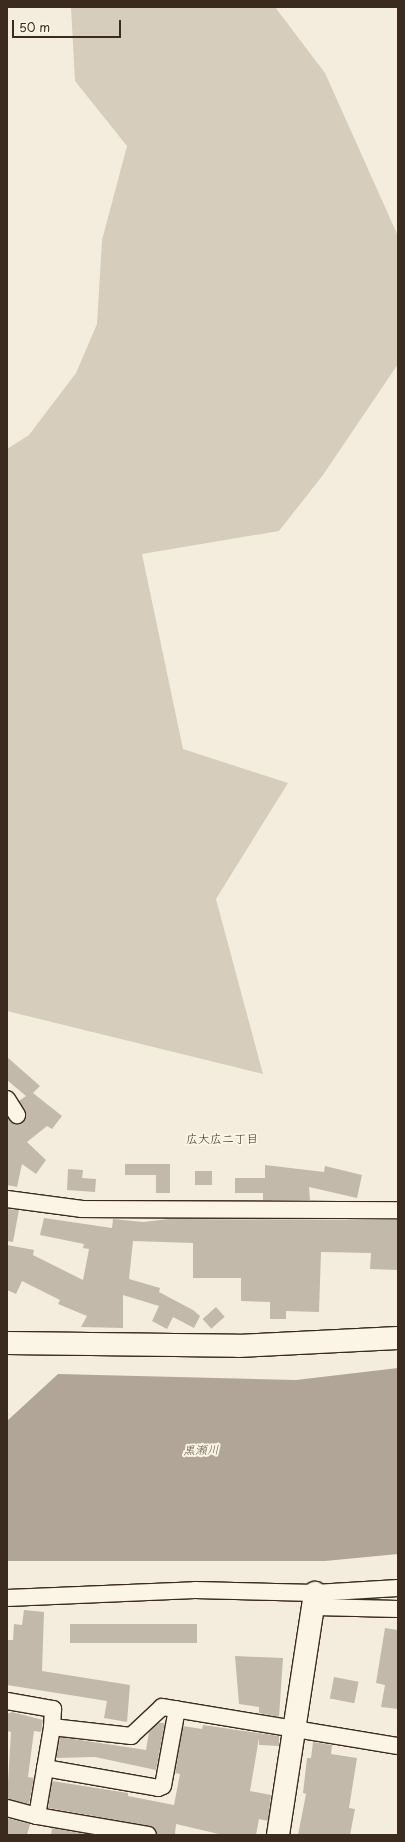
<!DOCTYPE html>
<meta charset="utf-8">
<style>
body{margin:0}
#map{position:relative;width:405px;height:1842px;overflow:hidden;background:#f4eddd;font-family:"Playpen Sans","Klee One",sans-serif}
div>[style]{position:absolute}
.green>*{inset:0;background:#d6cdbd}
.water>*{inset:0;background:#b0a596}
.building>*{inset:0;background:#c3b9aa;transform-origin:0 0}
.roads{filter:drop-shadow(1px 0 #3b2a1e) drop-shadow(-1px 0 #3b2a1e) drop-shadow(0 1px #3b2a1e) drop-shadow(0 -1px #3b2a1e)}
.street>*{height:16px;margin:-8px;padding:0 8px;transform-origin:8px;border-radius:8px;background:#fcf5e5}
.secondary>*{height:22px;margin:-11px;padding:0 11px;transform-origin:11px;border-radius:11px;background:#fcf5e5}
span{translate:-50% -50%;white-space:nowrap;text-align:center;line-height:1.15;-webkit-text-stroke:4px #fcf5e5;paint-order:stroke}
.neighbourhood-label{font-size:12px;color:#3b2a1e}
.water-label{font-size:12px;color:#645548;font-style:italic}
.frame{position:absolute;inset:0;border:8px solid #3b2a1e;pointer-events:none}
.scale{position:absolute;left:12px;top:20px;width:109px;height:18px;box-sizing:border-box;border:2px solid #3b2a1e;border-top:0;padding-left:5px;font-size:12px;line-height:14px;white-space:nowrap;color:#3b2a1e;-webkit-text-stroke:3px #fcf5e5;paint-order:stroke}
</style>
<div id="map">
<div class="green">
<i style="clip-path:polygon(71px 7px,275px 7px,325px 73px,398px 236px,398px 364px,323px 475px,279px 531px,142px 554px,183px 749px,288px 783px,216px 899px,263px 1074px,7px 1011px,7px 449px,29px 435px,76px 373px,97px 324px,102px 240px,127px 146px,75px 81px)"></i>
</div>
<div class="water">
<i style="clip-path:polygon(398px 1368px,398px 1554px,325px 1561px,7px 1561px,7px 1421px,58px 1374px,296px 1380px)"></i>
</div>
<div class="building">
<i style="clip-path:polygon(7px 1057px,40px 1086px,33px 1093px,62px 1116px,52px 1129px,47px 1126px,27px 1142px,46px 1160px,36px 1174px,22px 1164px,17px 1187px,7px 1185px,7px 1117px,17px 1124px,25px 1120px,25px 1110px,19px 1101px,26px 1096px,7px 1080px)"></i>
<i style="clip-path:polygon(125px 1164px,170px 1164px,170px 1193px,156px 1193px,156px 1175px,125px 1175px)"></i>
<i style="clip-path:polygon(265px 1165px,324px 1172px,325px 1166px,362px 1175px,357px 1198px,309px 1187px,310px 1200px,263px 1200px,263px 1193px,235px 1193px,235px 1178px,265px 1178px)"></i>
<i style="clip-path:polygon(68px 1169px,83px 1170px,82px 1178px,96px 1179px,95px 1192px,67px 1190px)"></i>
<i style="left:195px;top:1171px;width:17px;height:14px"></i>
<i style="clip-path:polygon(7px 1209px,19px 1210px,13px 1242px,7px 1241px)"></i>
<i style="clip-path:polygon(44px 1218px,112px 1228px,113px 1219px,143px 1222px,169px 1219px,398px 1220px,398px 1270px,370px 1269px,371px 1253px,321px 1252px,319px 1312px,286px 1311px,286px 1319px,270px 1319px,270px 1302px,241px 1301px,241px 1278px,193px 1278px,193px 1243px,133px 1241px,129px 1279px,160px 1288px,159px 1292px,193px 1310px,200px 1316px,194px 1328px,173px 1317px,167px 1329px,152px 1321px,159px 1306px,123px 1295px,123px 1328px,81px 1327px,87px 1316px,58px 1304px,60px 1300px,22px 1281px,16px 1294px,7px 1290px,7px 1245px,34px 1250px,33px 1255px,83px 1280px,89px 1249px,83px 1248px,84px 1244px,40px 1235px)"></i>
<i style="left:216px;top:1307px;width:13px;height:18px;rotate:48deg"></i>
<i style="clip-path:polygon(24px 1610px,44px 1612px,42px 1671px,130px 1685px,127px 1722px,104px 1718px,107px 1701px,7px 1685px,8px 1640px,13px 1640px,14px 1624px,22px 1625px)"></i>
<i style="left:70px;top:1624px;width:127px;height:19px"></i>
<i style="clip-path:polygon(385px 1628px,398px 1630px,398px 1709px,381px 1707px,385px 1685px,376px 1683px)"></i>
<i style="clip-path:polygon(235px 1656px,283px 1658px,279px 1717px,259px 1713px,259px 1707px,239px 1704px)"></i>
<i style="left:334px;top:1677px;width:25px;height:22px;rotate:11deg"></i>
<i style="clip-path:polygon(12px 1712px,43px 1720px,41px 1732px,34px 1731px,28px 1777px,34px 1778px,29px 1804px,7px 1799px,11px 1732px,7px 1731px,7px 1714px)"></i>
<i style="clip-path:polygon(159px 1723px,165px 1723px,156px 1770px,95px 1757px,56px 1758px,60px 1737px,146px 1750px,149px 1732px)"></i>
<i style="clip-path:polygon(203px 1725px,279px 1736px,279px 1746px,259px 1745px,259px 1738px,250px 1791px,271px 1795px,268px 1821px,259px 1819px,256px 1835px,223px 1835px,176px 1824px,175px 1834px,157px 1835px,150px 1826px,48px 1808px,52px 1781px,128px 1793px,128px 1796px,174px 1805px,180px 1774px,175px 1773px,183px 1726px,202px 1729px)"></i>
<i style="clip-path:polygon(313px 1742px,332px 1745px,331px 1754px,357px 1758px,349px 1808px,355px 1809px,350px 1835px,298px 1835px,306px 1794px,303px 1793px,307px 1758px,311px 1758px)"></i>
<i style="clip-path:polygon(7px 1818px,30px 1824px,27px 1835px,7px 1835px)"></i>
<i style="clip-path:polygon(52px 1828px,92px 1835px,51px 1835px)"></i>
</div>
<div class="roads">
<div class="street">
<i style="left:7px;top:1099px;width:19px;rotate:58deg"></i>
<i style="left:7px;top:1199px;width:76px;rotate:7.6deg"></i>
<i style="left:82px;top:1209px;width:316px;rotate:0.2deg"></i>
<i style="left:7px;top:1598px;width:188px;rotate:-2.4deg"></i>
<i style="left:195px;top:1590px;width:120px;rotate:1.4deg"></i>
<i style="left:315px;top:1593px;width:83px;rotate:-3.4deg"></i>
<i style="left:315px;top:1607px;width:83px;rotate:1.4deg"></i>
<i style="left:7px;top:1701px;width:47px;rotate:9.9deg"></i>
<i style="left:53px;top:1709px;width:18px;rotate:93deg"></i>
<i style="left:45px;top:1768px;width:115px;rotate:10deg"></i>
<i style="left:158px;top:1788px;width:5px;rotate:-22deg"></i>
<i style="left:163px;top:1786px;width:78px;rotate:-79.7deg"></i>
<i style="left:7px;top:1808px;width:31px;rotate:15deg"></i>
<i style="left:148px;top:1835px;width:113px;rotate:-170.3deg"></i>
<i style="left:37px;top:1816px;width:90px;rotate:-80.4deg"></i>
<i style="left:52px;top:1727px;width:80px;rotate:6.5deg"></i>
<i style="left:131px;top:1736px;width:42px;rotate:-43.1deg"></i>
<i style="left:162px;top:1707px;width:239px;rotate:9.4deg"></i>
</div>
<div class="secondary">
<i style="left:7px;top:1343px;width:231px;rotate:0.7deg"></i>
<i style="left:238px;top:1346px;width:160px;rotate:-2.9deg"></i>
<i style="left:278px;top:1835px;width:245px;rotate:-81.3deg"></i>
</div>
</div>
<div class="neighbourhood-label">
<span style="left:222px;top:1139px">広大広二丁目</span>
</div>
<div class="water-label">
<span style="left:201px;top:1450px;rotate:-1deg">黒瀬川</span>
</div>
<div class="frame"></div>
<div class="scale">50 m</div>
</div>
